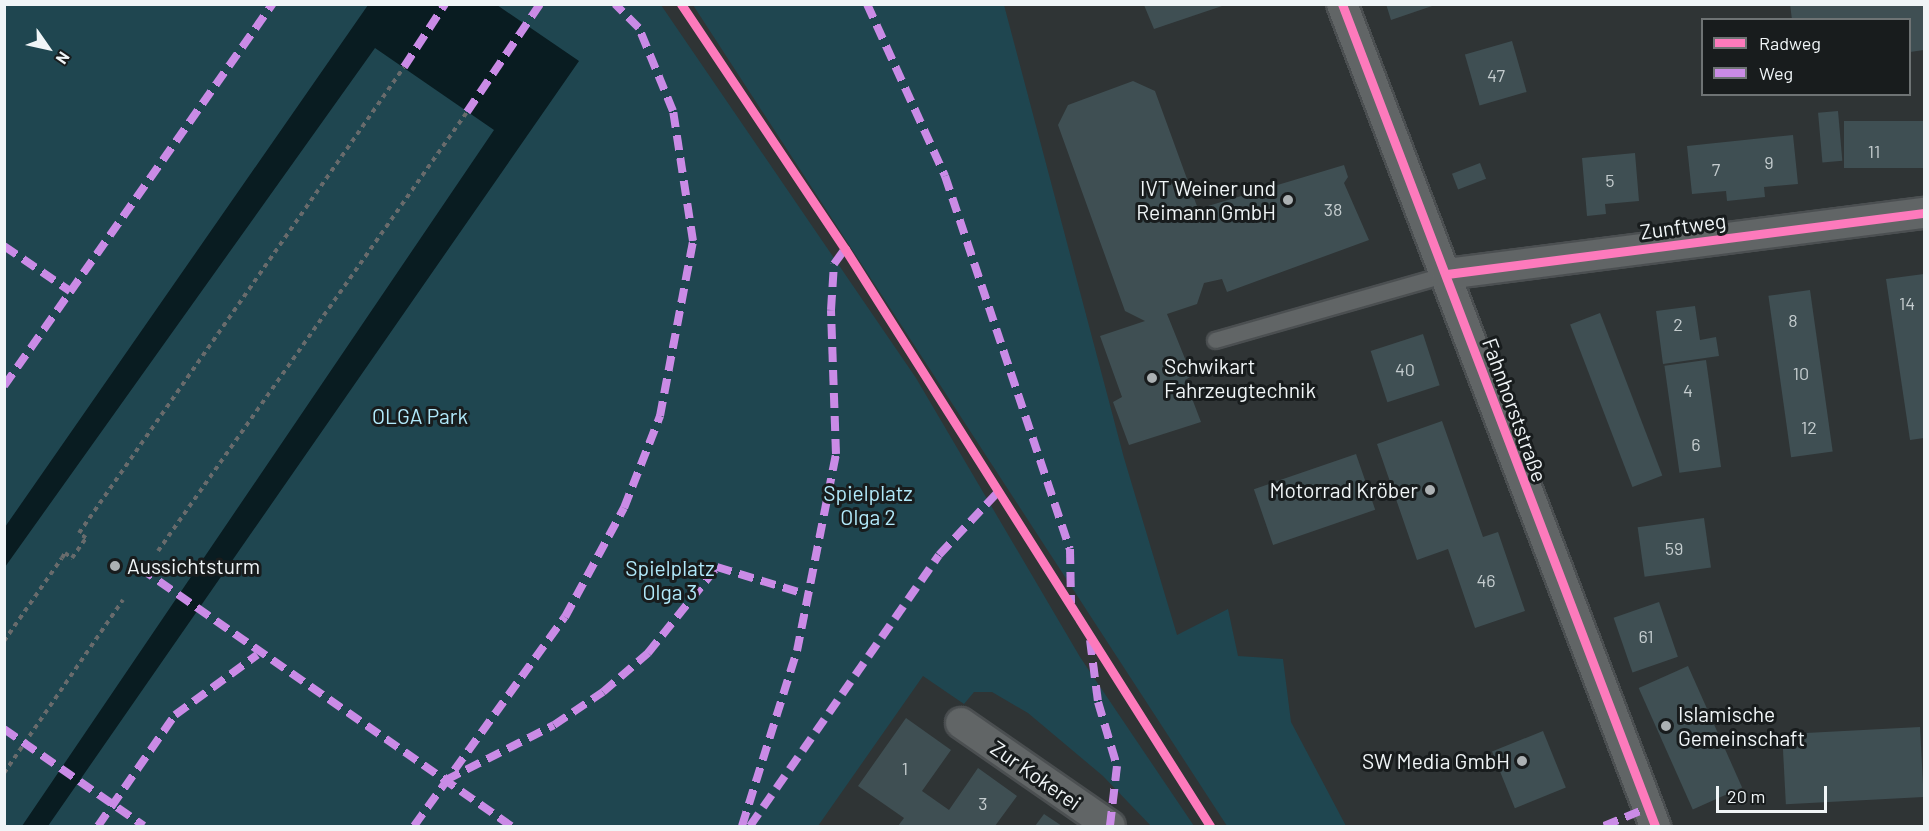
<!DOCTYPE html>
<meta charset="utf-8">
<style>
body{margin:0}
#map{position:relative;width:1929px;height:831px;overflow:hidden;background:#2f3435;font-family:Barlow,sans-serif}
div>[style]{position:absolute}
.green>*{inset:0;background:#1f4650}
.water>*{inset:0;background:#091c21}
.building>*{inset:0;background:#3f4f53;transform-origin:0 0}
.path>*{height:4px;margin-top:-2px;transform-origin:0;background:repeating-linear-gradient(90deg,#686b6c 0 4.5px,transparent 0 9px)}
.roads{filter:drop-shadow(2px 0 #4b4f51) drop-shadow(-2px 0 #4b4f51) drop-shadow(0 2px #4b4f51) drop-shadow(0 -2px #4b4f51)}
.lane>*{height:15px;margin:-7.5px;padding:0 7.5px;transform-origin:7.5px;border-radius:7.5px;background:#616566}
.street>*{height:30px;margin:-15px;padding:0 15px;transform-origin:15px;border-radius:15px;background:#616566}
.quiet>*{height:8px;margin-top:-4px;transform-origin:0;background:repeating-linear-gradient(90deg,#ca8be6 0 15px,transparent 0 23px)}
.cycleway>*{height:9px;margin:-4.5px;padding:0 4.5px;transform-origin:4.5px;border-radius:4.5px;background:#fd7abc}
.dots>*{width:16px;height:16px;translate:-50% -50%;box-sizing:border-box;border:3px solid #181c1d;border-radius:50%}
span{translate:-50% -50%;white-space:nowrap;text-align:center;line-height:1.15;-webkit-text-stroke:6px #181c1d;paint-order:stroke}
.number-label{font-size:18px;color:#c4ccce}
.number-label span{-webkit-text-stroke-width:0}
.poi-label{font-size:21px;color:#f0f5f7}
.right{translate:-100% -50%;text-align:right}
.left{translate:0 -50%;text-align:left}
.street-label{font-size:21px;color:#f0f5f7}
.park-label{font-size:21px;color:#b1e9fa}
.frame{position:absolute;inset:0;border:6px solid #f0f5f7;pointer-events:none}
.legend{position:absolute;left:1701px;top:18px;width:210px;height:78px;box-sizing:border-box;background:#181c1d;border:2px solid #6e7374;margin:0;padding:8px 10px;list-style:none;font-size:18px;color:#f0f5f7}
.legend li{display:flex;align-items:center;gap:12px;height:30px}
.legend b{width:30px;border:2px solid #6e7374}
.north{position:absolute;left:18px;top:18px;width:60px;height:60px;-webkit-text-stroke:4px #181c1d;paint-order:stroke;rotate:124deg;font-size:16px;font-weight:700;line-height:24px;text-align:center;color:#f0f5f7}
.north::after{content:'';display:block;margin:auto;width:21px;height:27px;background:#f0f5f7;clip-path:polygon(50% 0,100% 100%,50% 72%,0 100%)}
.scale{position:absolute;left:1716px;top:786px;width:111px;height:27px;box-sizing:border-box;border:3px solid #f0f5f7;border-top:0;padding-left:8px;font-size:18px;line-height:21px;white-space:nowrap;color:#f0f5f7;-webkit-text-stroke:4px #181c1d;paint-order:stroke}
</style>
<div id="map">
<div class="green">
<i style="clip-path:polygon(5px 4px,661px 5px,916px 378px,1080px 657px,1194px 826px,1151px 826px,1103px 776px,1028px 713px,992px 692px,974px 692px,964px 704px,923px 676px,818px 826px,5px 826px)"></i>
<i style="clip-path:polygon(693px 5px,1004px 5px,1124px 458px,1177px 635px,1228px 609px,1238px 656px,1283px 659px,1291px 722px,1346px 826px,1227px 826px)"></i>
</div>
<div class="water">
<i style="clip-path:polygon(368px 5px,497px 5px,579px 61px,48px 826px,22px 826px,494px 130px,375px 48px,5px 567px,5px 527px)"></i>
</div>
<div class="building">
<i style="clip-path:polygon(1386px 4px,1435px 4px,1435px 5px,1391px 20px)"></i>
<i style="clip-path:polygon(1790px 4px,1924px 4px,1924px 50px,1910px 52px,1910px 20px,1792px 20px)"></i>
<i style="clip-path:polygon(1144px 5px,1225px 5px,1154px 29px)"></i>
<i style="left:1512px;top:41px;width:53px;height:49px;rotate:74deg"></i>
<i style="clip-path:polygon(1133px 81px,1155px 91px,1198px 209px,1344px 165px,1348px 177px,1344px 183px,1369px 240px,1227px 292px,1222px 279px,1204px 283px,1197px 304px,1167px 314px,1192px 376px,1185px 380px,1201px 422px,1129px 445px,1113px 402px,1122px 397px,1100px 336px,1145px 321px,1125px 311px,1058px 125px,1068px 105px)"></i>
<i style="left:1838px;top:111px;width:50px;height:20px;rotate:85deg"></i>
<i style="left:1924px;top:121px;width:47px;height:80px;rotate:90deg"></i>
<i style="clip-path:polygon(1793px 135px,1798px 184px,1764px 187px,1765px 197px,1727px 201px,1726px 191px,1692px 194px,1687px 146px)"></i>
<i style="clip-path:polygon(1635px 153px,1639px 201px,1605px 204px,1606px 214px,1587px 216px,1582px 158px)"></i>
<i style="left:1480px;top:163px;width:17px;height:30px;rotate:69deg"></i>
<i style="clip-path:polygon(1924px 274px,1924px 438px,1910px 440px,1886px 279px)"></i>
<i style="left:1810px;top:290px;width:163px;height:42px;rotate:82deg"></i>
<i style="clip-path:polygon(1695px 306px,1700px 340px,1716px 337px,1719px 356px,1663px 364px,1656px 311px)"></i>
<i style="left:1600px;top:313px;width:174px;height:32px;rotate:69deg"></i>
<i style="left:1423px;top:334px;width:54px;height:55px;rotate:72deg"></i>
<i style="left:1706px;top:360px;width:108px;height:42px;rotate:82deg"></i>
<i style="clip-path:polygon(1442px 421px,1483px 537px,1498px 532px,1525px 611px,1475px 628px,1448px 549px,1417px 560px,1377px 444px)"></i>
<i style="left:1356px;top:454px;width:59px;height:108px;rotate:71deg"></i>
<i style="left:1704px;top:518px;width:50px;height:67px;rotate:82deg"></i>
<i style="left:1659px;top:602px;width:58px;height:48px;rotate:71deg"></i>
<i style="left:1688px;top:666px;width:133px;height:54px;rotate:66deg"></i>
<i style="clip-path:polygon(906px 718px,951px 750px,922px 791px,949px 810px,978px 768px,1017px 796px,995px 826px,898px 826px,904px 818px,858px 786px)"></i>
<i style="left:1920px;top:727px;width:70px;height:138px;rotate:87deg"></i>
<i style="left:1543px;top:731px;width:61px;height:55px;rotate:68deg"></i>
<i style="clip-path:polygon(1044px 814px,1062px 826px,1035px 826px)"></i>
</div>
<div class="path">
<i style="left:158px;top:551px;width:537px;rotate:-54.86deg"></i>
<i style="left:4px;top:641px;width:101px;rotate:-55.1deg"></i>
<i style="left:62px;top:558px;width:6px;rotate:-59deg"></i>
<i style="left:65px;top:553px;width:9px;rotate:36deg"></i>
<i style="left:72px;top:558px;width:24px;rotate:-55deg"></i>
<i style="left:86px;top:538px;width:9px;rotate:-144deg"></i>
<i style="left:79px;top:533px;width:568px;rotate:-55.11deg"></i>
<i style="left:4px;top:773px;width:210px;rotate:-55.5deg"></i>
</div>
<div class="roads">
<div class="lane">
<i style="left:1215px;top:340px;width:241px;rotate:-15.9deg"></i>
</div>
<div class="street">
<i style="left:1342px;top:4px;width:880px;rotate:69.15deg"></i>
<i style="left:1447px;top:274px;width:481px;rotate:-7.3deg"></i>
<i style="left:961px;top:723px;width:181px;rotate:34.7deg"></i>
</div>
</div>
<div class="quiet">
<i style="left:867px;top:4px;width:189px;rotate:65.6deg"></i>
<i style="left:945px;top:176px;width:393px;rotate:71.5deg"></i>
<i style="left:1070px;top:549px;width:54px;rotate:88.9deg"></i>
<i style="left:404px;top:67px;width:75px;rotate:-56.9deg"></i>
<i style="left:467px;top:112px;width:130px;rotate:-55.9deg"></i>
<i style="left:4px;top:246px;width:80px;rotate:34.3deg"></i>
<i style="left:4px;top:386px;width:467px;rotate:-54.9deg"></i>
<i style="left:140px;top:568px;width:452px;rotate:34.8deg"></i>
<i style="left:1090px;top:640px;width:63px;rotate:82.6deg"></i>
<i style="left:1098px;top:702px;width:67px;rotate:73.5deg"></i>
<i style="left:1117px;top:766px;width:60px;rotate:96.7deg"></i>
<i style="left:4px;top:729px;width:170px;rotate:34.7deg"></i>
<i style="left:446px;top:780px;width:121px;rotate:-27deg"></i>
<i style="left:554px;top:725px;width:59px;rotate:-34deg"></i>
<i style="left:603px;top:692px;width:60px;rotate:-40.9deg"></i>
<i style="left:648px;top:653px;width:110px;rotate:-51.3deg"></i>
<i style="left:717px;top:567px;width:95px;rotate:17.1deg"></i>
<i style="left:98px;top:826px;width:135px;rotate:-55.3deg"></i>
<i style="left:175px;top:715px;width:102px;rotate:-36.2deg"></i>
<i style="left:414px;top:826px;width:258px;rotate:-54.2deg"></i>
<i style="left:565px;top:617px;width:124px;rotate:-61.6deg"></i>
<i style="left:624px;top:508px;width:99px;rotate:-68.6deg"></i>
<i style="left:660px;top:416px;width:178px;rotate:-79.3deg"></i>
<i style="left:693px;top:241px;width:132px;rotate:-98.7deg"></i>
<i style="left:673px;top:111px;width:90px;rotate:-112.3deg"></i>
<i style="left:639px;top:28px;width:34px;rotate:-135deg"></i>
<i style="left:742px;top:826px;width:183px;rotate:-72.6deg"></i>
<i style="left:797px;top:651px;width:201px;rotate:-78.8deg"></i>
<i style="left:836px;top:454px;width:144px;rotate:-92deg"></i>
<i style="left:831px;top:310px;width:46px;rotate:-86.3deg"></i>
<i style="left:834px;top:264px;width:19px;rotate:-54deg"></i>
<i style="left:750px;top:826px;width:330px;rotate:-55.1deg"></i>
<i style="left:939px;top:555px;width:85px;rotate:-46.9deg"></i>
<i style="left:1604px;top:826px;width:44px;rotate:-22.5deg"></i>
</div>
<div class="cycleway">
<i style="left:681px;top:4px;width:295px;rotate:56.2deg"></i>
<i style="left:845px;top:249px;width:683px;rotate:57.68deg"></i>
<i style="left:1342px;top:4px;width:880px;rotate:69.15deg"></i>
<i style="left:1447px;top:274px;width:481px;rotate:-7.3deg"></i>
</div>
<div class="dots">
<i style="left:1288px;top:200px;background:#acb1b3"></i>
<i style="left:1152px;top:378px;background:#acb1b3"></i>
<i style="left:1430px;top:490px;background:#acb1b3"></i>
<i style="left:115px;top:566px;background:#acb1b3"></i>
<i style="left:1666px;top:726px;background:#acb1b3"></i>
<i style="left:1522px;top:761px;background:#acb1b3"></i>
</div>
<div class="number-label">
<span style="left:1496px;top:75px">47</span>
<span style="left:1874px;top:151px">11</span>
<span style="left:1769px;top:162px">9</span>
<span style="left:1716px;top:169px">7</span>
<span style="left:1610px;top:180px">5</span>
<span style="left:1333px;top:209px">38</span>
<span style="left:1907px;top:303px">14</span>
<span style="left:1793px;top:320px">8</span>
<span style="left:1678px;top:324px">2</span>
<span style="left:1405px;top:369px">40</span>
<span style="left:1801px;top:373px">10</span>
<span style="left:1688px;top:390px">4</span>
<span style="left:1809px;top:427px">12</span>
<span style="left:1696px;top:444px">6</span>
<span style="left:1674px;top:548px">59</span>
<span style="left:1486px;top:580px">46</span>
<span style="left:1646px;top:636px">61</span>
<span style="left:905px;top:768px">1</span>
<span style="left:983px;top:803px">3</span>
</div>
<div class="poi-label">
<span class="right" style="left:1276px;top:200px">IVT Weiner und<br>Reimann GmbH</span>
<span class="left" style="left:1164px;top:378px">Schwikart<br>Fahrzeugtechnik</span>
<span class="right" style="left:1418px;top:490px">Motorrad Kröber</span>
<span class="left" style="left:127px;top:566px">Aussichtsturm</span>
<span class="left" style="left:1678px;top:726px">Islamische<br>Gemeinschaft</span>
<span class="right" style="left:1510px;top:761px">SW Media GmbH</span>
</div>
<div class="street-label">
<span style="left:1683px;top:226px;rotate:-8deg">Zunftweg</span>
<span style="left:1515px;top:410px;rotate:70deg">Fahnhorststraße</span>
<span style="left:1036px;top:775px;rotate:35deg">Zur Kokerei</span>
</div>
<div class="park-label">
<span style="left:420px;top:416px">OLGA Park</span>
<span style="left:868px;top:505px">Spielplatz<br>Olga 2</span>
<span style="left:670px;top:580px">Spielplatz<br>Olga 3</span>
</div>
<div class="frame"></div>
<ul class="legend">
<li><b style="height:8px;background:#fd7abc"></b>Radweg</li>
<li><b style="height:8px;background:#ca8be6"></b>Weg</li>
</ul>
<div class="north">N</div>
<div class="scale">20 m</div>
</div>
